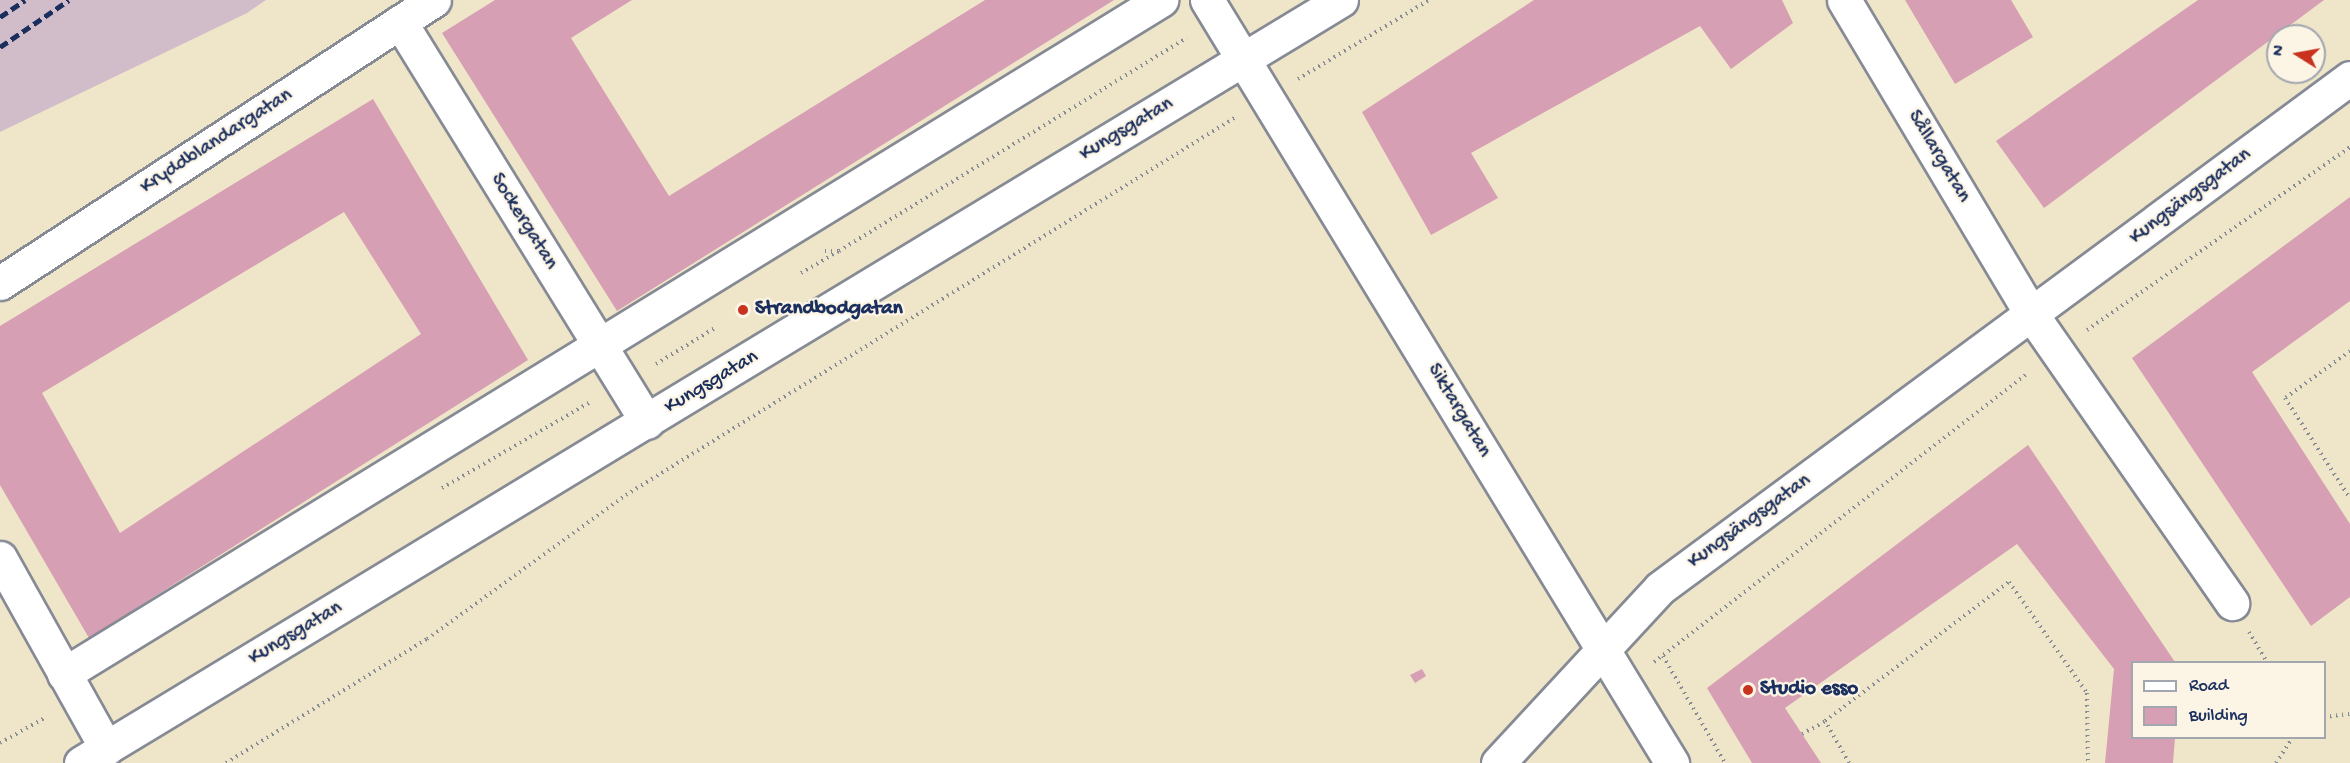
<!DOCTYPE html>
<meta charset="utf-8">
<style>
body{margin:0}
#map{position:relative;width:2350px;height:763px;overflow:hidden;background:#efe6c9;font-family:"Gochi Hand",sans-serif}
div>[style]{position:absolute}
.industrial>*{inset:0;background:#d1bdca}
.building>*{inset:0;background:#d69fb3}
.path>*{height:4px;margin-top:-2px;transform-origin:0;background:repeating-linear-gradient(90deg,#858a94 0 1.5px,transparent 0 6px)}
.roads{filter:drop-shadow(2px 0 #858a94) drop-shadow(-2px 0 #858a94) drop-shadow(0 2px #858a94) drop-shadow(0 -2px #858a94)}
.minor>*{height:33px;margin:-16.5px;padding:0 16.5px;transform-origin:16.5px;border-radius:16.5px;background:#fff}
.major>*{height:33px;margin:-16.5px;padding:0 16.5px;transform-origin:16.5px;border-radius:16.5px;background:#fff}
.rail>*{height:4.5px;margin-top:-2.25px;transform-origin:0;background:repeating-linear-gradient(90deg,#1b2f5e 0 9px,transparent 0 13.5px)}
.dots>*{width:16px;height:16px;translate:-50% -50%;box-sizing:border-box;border:3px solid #fcf5e5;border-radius:50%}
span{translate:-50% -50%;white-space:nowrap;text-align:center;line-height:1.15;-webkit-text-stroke:4.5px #fcf5e5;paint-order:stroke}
.street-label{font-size:21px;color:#1b2f5e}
.poi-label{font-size:21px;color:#1b2f5e;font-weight:700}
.left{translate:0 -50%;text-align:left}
.legend{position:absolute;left:2131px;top:661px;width:195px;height:78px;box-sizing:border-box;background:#fcf5e5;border:2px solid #a2a6af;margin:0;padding:8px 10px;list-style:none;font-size:18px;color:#1b2f5e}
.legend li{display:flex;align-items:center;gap:12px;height:30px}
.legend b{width:30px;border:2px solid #a2a6af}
.north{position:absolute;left:2266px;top:24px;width:60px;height:60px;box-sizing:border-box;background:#fcf5e5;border:2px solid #a2a6af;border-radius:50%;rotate:281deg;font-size:16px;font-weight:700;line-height:24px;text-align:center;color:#1b2f5e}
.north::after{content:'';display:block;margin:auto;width:21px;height:27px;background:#c8321e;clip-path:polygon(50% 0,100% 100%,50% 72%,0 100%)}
</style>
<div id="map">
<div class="industrial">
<i style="clip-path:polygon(0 0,266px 0,247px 13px,0 132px)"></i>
</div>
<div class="building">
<i style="clip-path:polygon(495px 0,632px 0,571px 38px,669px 196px,985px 0,1114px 0,617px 311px,442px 33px)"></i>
<i style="clip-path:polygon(1534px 0,1782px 0,1793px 23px,1731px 69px,1700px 26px,1471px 153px,1498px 198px,1431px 235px,1362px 112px)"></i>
<i style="clip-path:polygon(1905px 0,2011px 0,2033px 37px,1955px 84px)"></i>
<i style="clip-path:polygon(2198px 0,2324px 0,2044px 208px,1996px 141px)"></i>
<i style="clip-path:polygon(evenodd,373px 99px,528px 360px,89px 638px,0 485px,0 326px,373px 99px,344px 212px,421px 334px,120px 533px,42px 393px,344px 212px)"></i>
<i style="clip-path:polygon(2350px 197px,2350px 301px,2252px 372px,2350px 524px,2350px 597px,2311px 626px,2132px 358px)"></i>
<i style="clip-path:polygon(2028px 445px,2175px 662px,2132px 662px,2132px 738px,2175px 738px,2173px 763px,2105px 763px,2114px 669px,2017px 544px,1785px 708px,1821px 763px,1752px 763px,1707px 688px)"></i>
<i style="clip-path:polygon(1422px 669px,1426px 676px,1415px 683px,1410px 675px)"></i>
</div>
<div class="path">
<i style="left:1298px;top:79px;width:153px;rotate:-31.1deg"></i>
<i style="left:825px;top:251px;width:14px"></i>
<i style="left:839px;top:251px;width:408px;rotate:-31.5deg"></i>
<i style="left:801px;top:273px;width:44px;rotate:-30.1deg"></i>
<i style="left:2087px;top:330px;width:320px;rotate:-34.8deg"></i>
<i style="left:2350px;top:351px;width:80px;rotate:144.1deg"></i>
<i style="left:2285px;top:398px;width:119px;rotate:57deg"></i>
<i style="left:656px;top:364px;width:69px;rotate:-31.4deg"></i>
<i style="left:442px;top:488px;width:173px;rotate:-30.1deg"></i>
<i style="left:2249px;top:632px;width:35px;rotate:59deg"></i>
<i style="left:1663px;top:656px;width:124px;rotate:59.9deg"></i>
<i style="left:1654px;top:662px;width:473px;rotate:-37.7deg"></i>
<i style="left:2324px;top:717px;width:26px;rotate:-7deg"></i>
<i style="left:1802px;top:734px;width:26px;rotate:-29deg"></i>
<i style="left:0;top:743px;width:53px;rotate:-29.5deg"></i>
<i style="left:226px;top:763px;width:236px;rotate:-31.7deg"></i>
<i style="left:427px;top:639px;width:246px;rotate:-35.9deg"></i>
<i style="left:626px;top:495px;width:718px;rotate:-31.79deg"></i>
<i style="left:1849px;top:763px;width:48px;rotate:-119.7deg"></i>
<i style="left:1825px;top:721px;width:231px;rotate:-37.1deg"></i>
<i style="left:2009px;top:582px;width:136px;rotate:54.9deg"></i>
<i style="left:2087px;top:693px;width:70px;rotate:89.2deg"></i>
<i style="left:2276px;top:763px;width:30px;rotate:-57deg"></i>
</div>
<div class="roads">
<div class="minor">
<i style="left:1207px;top:0;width:894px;rotate:58.64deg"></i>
<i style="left:1844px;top:0;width:367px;rotate:59.2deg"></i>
<i style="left:2032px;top:315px;width:351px;rotate:55.2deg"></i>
<i style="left:400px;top:22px;width:470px;rotate:58.3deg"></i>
<i style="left:0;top:283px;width:518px;rotate:-33.11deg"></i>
<i style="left:0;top:558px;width:218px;rotate:60.8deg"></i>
<i style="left:64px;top:674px;width:1288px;rotate:-31.57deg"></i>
<i style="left:1498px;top:763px;width:238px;rotate:-47.2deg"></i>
<i style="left:1660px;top:588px;width:858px;rotate:-36.47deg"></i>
</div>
<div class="major">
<i style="left:81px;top:763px;width:1473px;rotate:-31.2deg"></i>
</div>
</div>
<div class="rail">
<i style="left:0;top:17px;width:30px;rotate:-34deg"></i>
<i style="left:0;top:47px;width:83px;rotate:-34.3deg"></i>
</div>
<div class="dots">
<i style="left:743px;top:310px;background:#c8321e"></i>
<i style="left:1748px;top:690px;background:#c8321e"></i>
</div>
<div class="street-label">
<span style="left:1127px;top:130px;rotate:-31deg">Kungsgatan</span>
<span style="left:217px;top:142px;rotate:-33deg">Kryddblandargatan</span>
<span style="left:1938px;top:157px;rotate:59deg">Sållargatan</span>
<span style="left:2191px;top:197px;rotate:-37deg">Kungsängsgatan</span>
<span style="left:523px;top:222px;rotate:58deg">Sockergatan</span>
<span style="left:712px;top:383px;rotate:-31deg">Kungsgatan</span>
<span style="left:1458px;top:411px;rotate:59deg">Siktargatan</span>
<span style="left:1750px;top:522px;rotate:-36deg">Kungsängsgatan</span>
<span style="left:296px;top:634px;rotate:-31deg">Kungsgatan</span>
</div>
<div class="poi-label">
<span class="left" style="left:755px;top:310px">Strandbodgatan</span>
<span class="left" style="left:1760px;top:690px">Studio esso</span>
</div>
<ul class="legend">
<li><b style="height:8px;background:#fff"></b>Road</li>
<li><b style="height:16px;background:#d69fb3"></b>Building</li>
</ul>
<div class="north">N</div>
</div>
